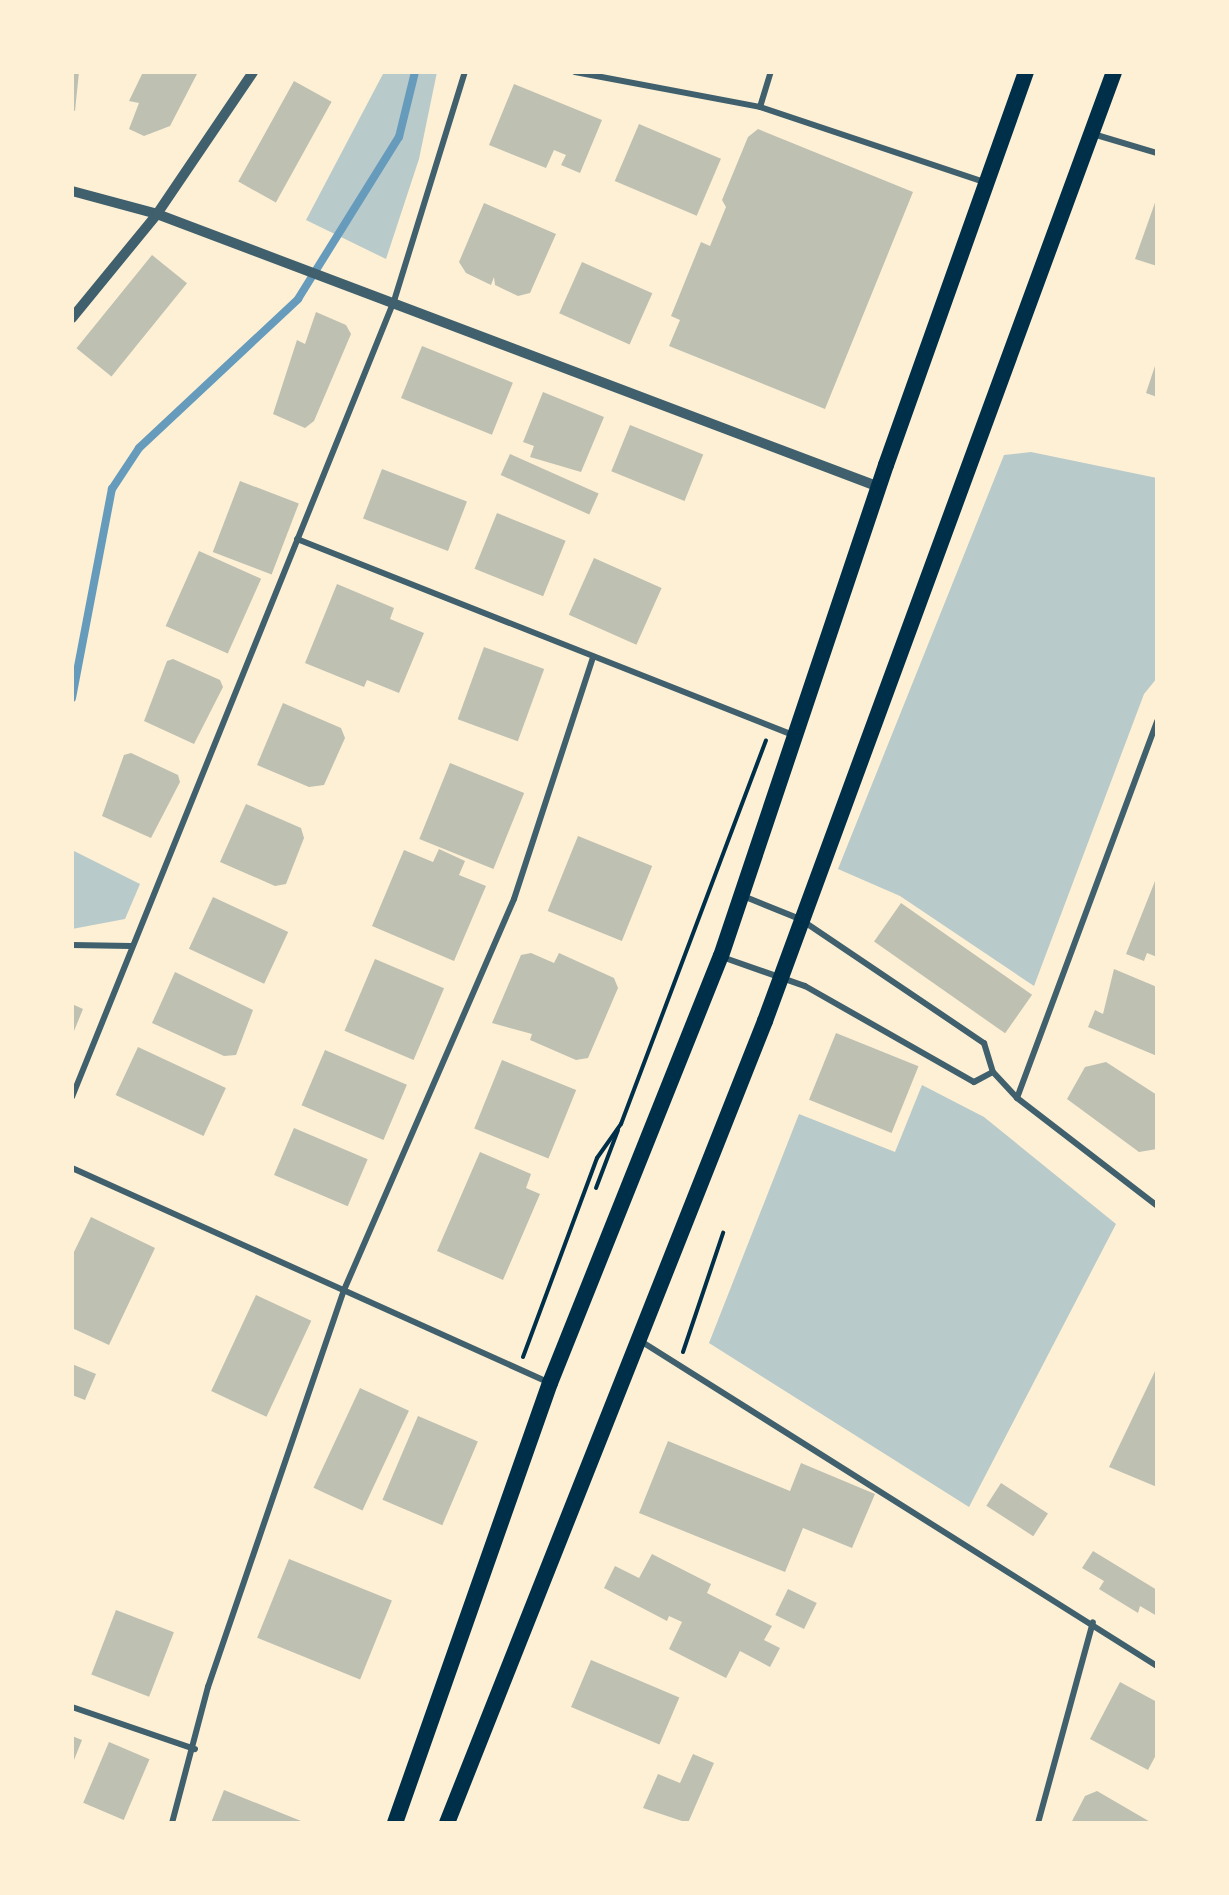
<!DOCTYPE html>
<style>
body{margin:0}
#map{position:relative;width:1229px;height:1895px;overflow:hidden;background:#fdf0d5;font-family:"Open Sans",sans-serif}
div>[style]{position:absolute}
.green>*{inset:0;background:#b9caca}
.stream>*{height:8px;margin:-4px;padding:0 4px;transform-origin:4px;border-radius:4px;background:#669bbc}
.building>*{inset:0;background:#bec0b2;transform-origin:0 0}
.path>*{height:4px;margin:-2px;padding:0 2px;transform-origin:2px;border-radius:2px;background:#003049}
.minor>*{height:6px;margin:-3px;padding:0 3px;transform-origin:3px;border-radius:3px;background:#3f606c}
.tertiary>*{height:10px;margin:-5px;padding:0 5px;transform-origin:5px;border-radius:5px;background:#3f606c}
.trunk>*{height:16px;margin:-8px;padding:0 8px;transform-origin:8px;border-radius:8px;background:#003049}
span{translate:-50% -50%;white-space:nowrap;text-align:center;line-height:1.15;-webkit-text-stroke:6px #fdf0d5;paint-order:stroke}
.frame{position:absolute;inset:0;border:74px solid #fdf0d5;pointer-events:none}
</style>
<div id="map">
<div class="green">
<i style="clip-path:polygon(384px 72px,437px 72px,419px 159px,386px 259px,306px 220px)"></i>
<i style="clip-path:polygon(1031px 452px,1157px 478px,1157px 678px,1144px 694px,1034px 986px,900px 896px,838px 869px,1004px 455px)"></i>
<i style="clip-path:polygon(72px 850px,140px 884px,125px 919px,72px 929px)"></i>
<i style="clip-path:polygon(922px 1085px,984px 1117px,1116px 1224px,969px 1507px,709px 1343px,799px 1114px,895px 1152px)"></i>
</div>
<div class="stream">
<i style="left:72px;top:698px;width:213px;rotate:-79.2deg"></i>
<i style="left:112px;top:489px;width:49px;rotate:-56.6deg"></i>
<i style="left:139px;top:448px;width:218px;rotate:-43.1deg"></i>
<i style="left:298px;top:299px;width:191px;rotate:-58.1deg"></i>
<i style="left:399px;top:137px;width:67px;rotate:-76.2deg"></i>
</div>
<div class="building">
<i style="clip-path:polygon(72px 72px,79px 72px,75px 111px,72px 110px)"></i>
<i style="clip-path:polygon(143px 72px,198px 72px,170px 126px,144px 136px,129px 129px,139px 103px,129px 101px)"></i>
<i style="left:294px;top:81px;width:43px;height:115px;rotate:29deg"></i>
<i style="clip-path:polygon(514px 84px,602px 120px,580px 173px,561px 165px,566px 155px,554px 150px,546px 168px,489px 145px)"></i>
<i style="left:639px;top:124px;width:89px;height:62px;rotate:23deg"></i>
<i style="clip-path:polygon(758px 129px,913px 192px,825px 409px,669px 346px,680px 320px,671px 316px,701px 242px,710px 246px,726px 207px,722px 200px,748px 137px)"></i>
<i style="clip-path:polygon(1157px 197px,1157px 266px,1135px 259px)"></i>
<i style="clip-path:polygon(484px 203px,556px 234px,530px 293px,518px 296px,495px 285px,494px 277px,491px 285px,466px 273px,459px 262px)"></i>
<i style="left:152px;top:255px;width:45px;height:120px;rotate:39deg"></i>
<i style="left:582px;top:262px;width:77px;height:56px;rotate:24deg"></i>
<i style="clip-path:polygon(316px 312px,346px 325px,351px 334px,314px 421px,305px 428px,273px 414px,297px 340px,305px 344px)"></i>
<i style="left:422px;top:346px;width:98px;height:56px;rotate:22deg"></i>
<i style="clip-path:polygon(1157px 360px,1157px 397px,1146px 393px)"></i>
<i style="clip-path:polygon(543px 392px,604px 417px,581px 472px,530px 457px,534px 446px,523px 442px)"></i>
<i style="left:630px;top:425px;width:79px;height:50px;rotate:22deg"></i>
<i style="left:510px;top:454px;width:97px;height:23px;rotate:24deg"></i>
<i style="left:382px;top:469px;width:91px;height:53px;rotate:21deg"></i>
<i style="left:240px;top:481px;width:63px;height:76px;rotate:21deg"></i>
<i style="left:497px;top:513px;width:74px;height:60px;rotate:22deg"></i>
<i style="left:199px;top:551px;width:68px;height:82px;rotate:24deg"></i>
<i style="left:594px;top:558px;width:74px;height:62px;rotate:24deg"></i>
<i style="clip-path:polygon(337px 584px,394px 608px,390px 619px,424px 633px,399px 693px,367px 680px,364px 687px,305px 663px)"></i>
<i style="left:484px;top:647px;width:64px;height:77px;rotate:20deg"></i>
<i style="clip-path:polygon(173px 659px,220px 680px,223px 687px,194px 744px,144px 721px,167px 661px)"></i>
<i style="clip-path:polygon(283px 703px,341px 728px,345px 738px,324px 785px,309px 787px,257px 765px)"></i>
<i style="clip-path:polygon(131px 753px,178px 775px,180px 782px,151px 838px,102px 816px,124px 755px)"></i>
<i style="left:450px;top:763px;width:80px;height:82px;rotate:22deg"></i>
<i style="clip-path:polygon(246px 804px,301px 828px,304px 838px,286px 884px,275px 886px,220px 862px)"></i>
<i style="left:578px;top:836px;width:80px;height:81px;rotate:22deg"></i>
<i style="clip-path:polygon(439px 849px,465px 861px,459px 875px,486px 886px,454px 961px,372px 926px,404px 850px,433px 862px)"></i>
<i style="clip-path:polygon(1157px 876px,1157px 957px,1147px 953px,1144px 961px,1126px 954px)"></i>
<i style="left:213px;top:897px;width:83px;height:57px;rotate:25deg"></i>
<i style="left:901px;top:903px;width:160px;height:47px;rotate:35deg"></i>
<i style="clip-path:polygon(531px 953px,554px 963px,559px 953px,614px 978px,618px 988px,588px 1058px,576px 1060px,530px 1040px,532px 1034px,492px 1023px,521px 955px)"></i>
<i style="left:375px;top:959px;width:75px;height:78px;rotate:23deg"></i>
<i style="clip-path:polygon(1114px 969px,1157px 987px,1157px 1056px,1088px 1027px,1095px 1010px,1103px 1014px)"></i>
<i style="clip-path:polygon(175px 972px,253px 1010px,236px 1055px,224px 1056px,152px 1023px)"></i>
<i style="clip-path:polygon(72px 1004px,83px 1009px,72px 1036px)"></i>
<i style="left:836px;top:1033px;width:89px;height:72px;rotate:22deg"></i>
<i style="left:138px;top:1047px;width:97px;height:53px;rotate:25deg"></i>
<i style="left:325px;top:1050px;width:89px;height:60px;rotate:23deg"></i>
<i style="left:502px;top:1060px;width:80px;height:74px;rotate:22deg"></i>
<i style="clip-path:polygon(1106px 1062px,1157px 1095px,1157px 1149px,1139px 1152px,1067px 1099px,1085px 1067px)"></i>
<i style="left:294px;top:1128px;width:80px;height:51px;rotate:23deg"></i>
<i style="clip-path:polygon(480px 1152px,531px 1174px,526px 1188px,540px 1194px,503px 1280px,437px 1251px)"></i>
<i style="clip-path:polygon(91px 1217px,155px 1248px,109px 1345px,72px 1328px,72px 1256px)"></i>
<i style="left:256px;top:1295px;width:61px;height:106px;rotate:25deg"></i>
<i style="clip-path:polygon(72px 1364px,96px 1374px,85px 1400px,72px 1395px)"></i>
<i style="clip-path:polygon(1157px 1367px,1157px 1487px,1109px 1467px)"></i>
<i style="left:360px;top:1388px;width:54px;height:110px;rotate:25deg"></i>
<i style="left:418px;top:1416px;width:65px;height:91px;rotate:23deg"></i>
<i style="clip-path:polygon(668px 1441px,790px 1491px,801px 1463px,875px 1494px,852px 1548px,803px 1528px,785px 1572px,639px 1513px)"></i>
<i style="left:1001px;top:1483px;width:56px;height:27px;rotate:33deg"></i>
<i style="clip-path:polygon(1093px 1551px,1157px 1590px,1157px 1616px,1140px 1606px,1138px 1613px,1099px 1589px,1104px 1581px,1082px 1568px)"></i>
<i style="clip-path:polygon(652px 1554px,711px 1584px,707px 1593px,772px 1626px,764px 1640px,780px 1648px,770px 1667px,740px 1651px,726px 1678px,669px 1649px,682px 1622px,669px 1616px,667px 1621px,604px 1588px,615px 1566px,639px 1578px)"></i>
<i style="left:289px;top:1559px;width:111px;height:85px;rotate:22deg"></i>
<i style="left:788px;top:1589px;width:32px;height:29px;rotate:26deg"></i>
<i style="left:116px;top:1610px;width:62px;height:69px;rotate:21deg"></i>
<i style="left:591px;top:1660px;width:96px;height:51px;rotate:23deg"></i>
<i style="clip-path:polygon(1120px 1682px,1157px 1702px,1157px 1753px,1148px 1770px,1090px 1739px)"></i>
<i style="clip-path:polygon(72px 1736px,82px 1740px,72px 1765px)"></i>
<i style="left:109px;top:1742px;width:44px;height:66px;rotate:23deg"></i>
<i style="clip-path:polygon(693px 1754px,714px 1763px,688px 1823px,643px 1808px,658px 1774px,680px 1783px)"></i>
<i style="clip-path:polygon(224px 1790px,306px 1823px,211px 1823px)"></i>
<i style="clip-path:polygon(1097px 1791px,1152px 1823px,1071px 1823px,1085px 1796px)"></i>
</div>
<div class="path">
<i style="left:596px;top:1188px;width:62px;rotate:-69.2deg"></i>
<i style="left:683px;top:1352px;width:126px;rotate:-71.4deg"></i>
<i style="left:523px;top:1357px;width:212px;rotate:-69.6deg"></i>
<i style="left:597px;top:1158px;width:42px;rotate:-54.8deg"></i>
<i style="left:621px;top:1124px;width:410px;rotate:-69.3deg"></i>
</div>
<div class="minor">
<i style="left:575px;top:72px;width:188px;rotate:10.7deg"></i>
<i style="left:760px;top:107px;width:236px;rotate:18.5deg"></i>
<i style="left:760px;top:107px;width:37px;rotate:-73deg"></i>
<i style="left:1093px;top:134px;width:67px;rotate:16.5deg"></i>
<i style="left:297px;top:539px;width:533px;rotate:21.56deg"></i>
<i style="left:743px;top:896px;width:61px;rotate:22deg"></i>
<i style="left:800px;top:919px;width:222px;rotate:34deg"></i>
<i style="left:984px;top:1043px;width:30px;rotate:73deg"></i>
<i style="left:72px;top:945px;width:59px;rotate:1deg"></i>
<i style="left:722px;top:957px;width:88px;rotate:19.3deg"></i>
<i style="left:805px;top:986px;width:194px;rotate:29.6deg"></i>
<i style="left:974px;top:1082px;width:21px;rotate:-28deg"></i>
<i style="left:993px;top:1072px;width:35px;rotate:47deg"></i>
<i style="left:1017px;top:1098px;width:177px;rotate:37.6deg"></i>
<i style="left:72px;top:1097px;width:859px;rotate:-67.98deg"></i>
<i style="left:394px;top:301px;width:240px;rotate:-72.8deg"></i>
<i style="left:1017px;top:1098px;width:402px;rotate:-69.6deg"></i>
<i style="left:72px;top:1168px;width:524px;rotate:24.22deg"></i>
<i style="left:639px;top:1340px;width:612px;rotate:32.18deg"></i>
<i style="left:72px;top:1707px;width:130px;rotate:18.9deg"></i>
<i style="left:172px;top:1823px;width:141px;rotate:-75.2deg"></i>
<i style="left:208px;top:1687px;width:420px;rotate:-71.1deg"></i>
<i style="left:344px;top:1290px;width:426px;rotate:-66.5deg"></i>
<i style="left:514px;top:899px;width:255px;rotate:-71.9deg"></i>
<i style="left:1038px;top:1823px;width:208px;rotate:-74.7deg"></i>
</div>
<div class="tertiary">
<i style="left:72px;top:191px;width:88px;rotate:15.1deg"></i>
<i style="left:157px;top:214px;width:772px;rotate:20.71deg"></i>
<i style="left:72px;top:318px;width:134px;rotate:-50.7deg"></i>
<i style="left:157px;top:214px;width:171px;rotate:-55.9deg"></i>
</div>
<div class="trunk">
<i style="left:395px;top:1823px;width:467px;rotate:-70.6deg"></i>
<i style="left:550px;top:1383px;width:460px;rotate:-68.2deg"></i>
<i style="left:721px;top:956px;width:518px;rotate:-71.43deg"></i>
<i style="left:886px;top:465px;width:417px;rotate:-70.4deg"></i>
<i style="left:447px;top:1823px;width:863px;rotate:-68.37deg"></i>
<i style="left:765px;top:1021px;width:1011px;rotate:-69.81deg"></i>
</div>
<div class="frame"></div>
</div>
